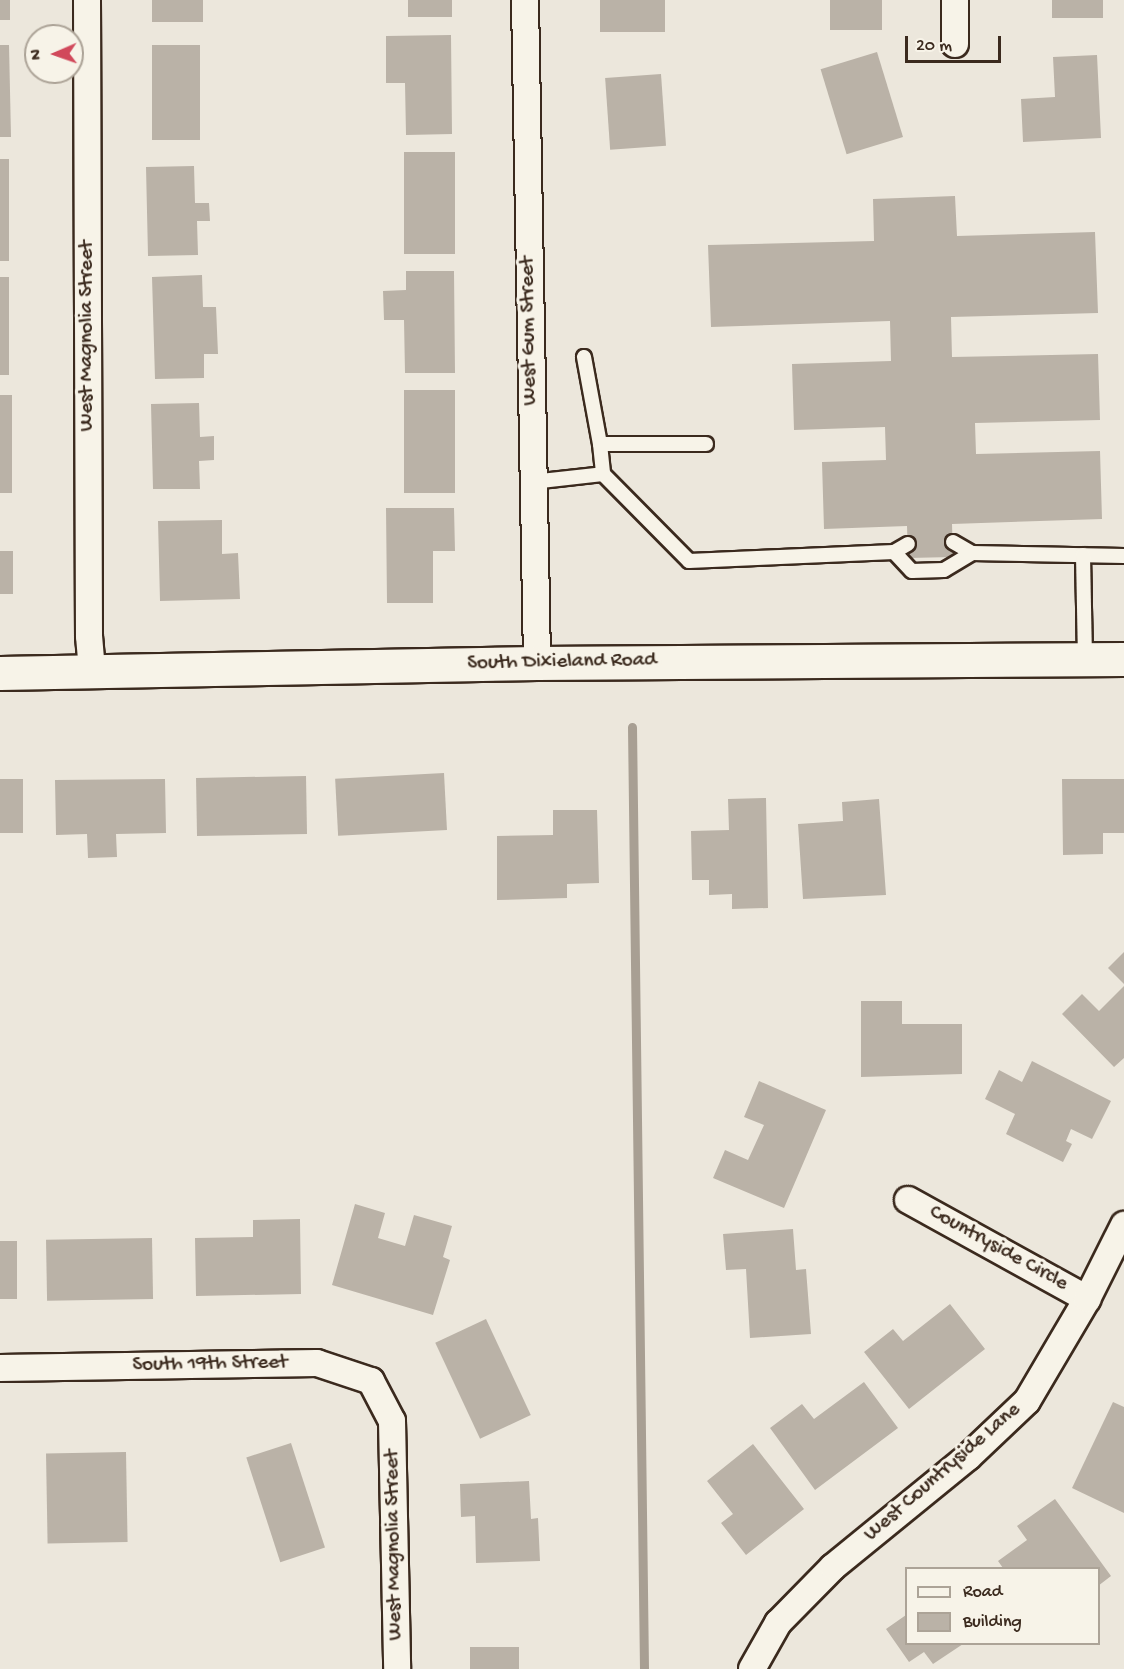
<!DOCTYPE html>
<style>
body{margin:0}
#map{position:relative;width:1124px;height:1669px;overflow:hidden;background:#ece7dc;font-family:"Gochi Hand",sans-serif}
div>[style]{position:absolute}
.stream>*{height:9px;margin:-4.5px;padding:0 4.5px;transform-origin:4.5px;border-radius:4.5px;background:#a89f93}
.building>*{inset:0;background:#bab2a7;transform-origin:0 0}
.roads{filter:drop-shadow(2px 0 #3b2a1e) drop-shadow(-2px 0 #3b2a1e) drop-shadow(0 2px #3b2a1e) drop-shadow(0 -2px #3b2a1e)}
.lane>*{height:14px;margin:-7px;padding:0 7px;transform-origin:7px;border-radius:7px;background:#f7f3e8}
.street>*{height:26px;margin:-13px;padding:0 13px;transform-origin:13px;border-radius:13px;background:#f7f3e8}
.secondary>*{height:33px;margin:-16.5px;padding:0 16.5px;transform-origin:16.5px;border-radius:16.5px;background:#f7f3e8}
span{translate:-50% -50%;white-space:nowrap;text-align:center;line-height:1.15;-webkit-text-stroke:6px #f7f3e8;paint-order:stroke}
.street-label{font-size:21px;color:#3b2a1e}
.legend{position:absolute;left:905px;top:1567px;width:195px;height:78px;box-sizing:border-box;background:#f7f3e8;border:2px solid #aca397;margin:0;padding:8px 10px;list-style:none;font-size:18px;color:#3b2a1e}
.legend li{display:flex;align-items:center;gap:12px;height:30px}
.legend b{width:30px;border:2px solid #aca397}
.north{position:absolute;left:24px;top:24px;width:60px;height:60px;box-sizing:border-box;background:#f7f3e8;border:2px solid #aca397;border-radius:50%;rotate:268deg;font-size:16px;font-weight:700;line-height:24px;text-align:center;color:#3b2a1e}
.north::after{content:'';display:block;margin:auto;width:21px;height:27px;background:#d1495b;clip-path:polygon(50% 0,100% 100%,50% 72%,0 100%)}
.scale{position:absolute;left:905px;top:36px;width:96px;height:27px;box-sizing:border-box;border:3px solid #3b2a1e;border-top:0;padding-left:8px;font-size:18px;line-height:21px;white-space:nowrap;color:#3b2a1e;-webkit-text-stroke:4px #f7f3e8;paint-order:stroke}
</style>
<div id="map">
<div class="stream">
<i style="left:632px;top:727px;width:942px;rotate:89.27deg"></i>
</div>
<div class="building">
<i style="left:0;top:0;width:10px;height:20px"></i>
<i style="left:152px;top:0;width:51px;height:22px"></i>
<i style="left:408px;top:0;width:44px;height:17px"></i>
<i style="left:600px;top:0;width:65px;height:32px"></i>
<i style="left:830px;top:0;width:52px;height:30px"></i>
<i style="left:1052px;top:0;width:51px;height:18px"></i>
<i style="clip-path:polygon(451px 35px,452px 134px,406px 135px,405px 83px,386px 83px,386px 36px)"></i>
<i style="clip-path:polygon(0 45px,9px 45px,11px 137px,0 137px)"></i>
<i style="left:152px;top:45px;width:48px;height:95px"></i>
<i style="left:877px;top:52px;width:89px;height:59px;rotate:73deg"></i>
<i style="clip-path:polygon(1097px 55px,1101px 138px,1023px 142px,1021px 99px,1055px 97px,1053px 57px)"></i>
<i style="left:661px;top:74px;width:72px;height:56px;rotate:86deg"></i>
<i style="left:404px;top:152px;width:51px;height:102px"></i>
<i style="left:0;top:159px;width:9px;height:102px"></i>
<i style="clip-path:polygon(194px 166px,195px 203px,209px 203px,210px 221px,197px 221px,198px 255px,148px 256px,146px 167px)"></i>
<i style="clip-path:polygon(955px 196px,957px 236px,1095px 232px,1098px 313px,951px 317px,952px 357px,1098px 354px,1100px 420px,975px 423px,976px 454px,1100px 451px,1102px 519px,952px 524px,953px 557px,908px 558px,907px 526px,824px 529px,822px 462px,886px 460px,885px 427px,794px 430px,792px 364px,891px 361px,890px 321px,711px 327px,708px 245px,874px 241px,873px 199px)"></i>
<i style="clip-path:polygon(406px 271px,454px 271px,455px 373px,405px 373px,404px 320px,384px 320px,383px 291px,406px 290px)"></i>
<i style="clip-path:polygon(202px 275px,203px 307px,216px 307px,218px 354px,204px 354px,204px 378px,155px 379px,152px 277px)"></i>
<i style="left:0;top:277px;width:9px;height:98px"></i>
<i style="left:404px;top:390px;width:51px;height:103px"></i>
<i style="left:0;top:395px;width:12px;height:98px"></i>
<i style="clip-path:polygon(199px 403px,200px 437px,214px 436px,214px 460px,199px 461px,200px 489px,153px 489px,151px 404px)"></i>
<i style="clip-path:polygon(386px 508px,454px 508px,455px 551px,433px 551px,433px 603px,387px 603px)"></i>
<i style="clip-path:polygon(222px 520px,222px 554px,238px 553px,240px 599px,160px 601px,158px 521px)"></i>
<i style="left:0;top:551px;width:13px;height:43px"></i>
<i style="left:444px;top:773px;width:57px;height:109px;rotate:87deg"></i>
<i style="left:306px;top:776px;width:58px;height:110px;rotate:89deg"></i>
<i style="left:0;top:779px;width:23px;height:54px"></i>
<i style="clip-path:polygon(165px 779px,166px 833px,116px 834px,117px 857px,88px 858px,87px 834px,56px 835px,55px 780px)"></i>
<i style="clip-path:polygon(1062px 779px,1124px 779px,1124px 833px,1103px 833px,1103px 854px,1063px 855px)"></i>
<i style="clip-path:polygon(766px 798px,768px 908px,732px 909px,732px 894px,709px 895px,709px 880px,692px 880px,691px 831px,729px 830px,728px 799px)"></i>
<i style="clip-path:polygon(879px 799px,886px 895px,803px 899px,798px 824px,843px 821px,842px 802px)"></i>
<i style="clip-path:polygon(553px 810px,597px 810px,599px 883px,567px 884px,567px 898px,497px 900px,497px 836px,553px 835px)"></i>
<i style="clip-path:polygon(1124px 952px,1124px 984px,1108px 968px)"></i>
<i style="clip-path:polygon(1124px 986px,1124px 1058px,1114px 1067px,1062px 1014px,1082px 994px,1099px 1011px)"></i>
<i style="clip-path:polygon(861px 1001px,902px 1001px,902px 1024px,962px 1024px,962px 1074px,861px 1077px)"></i>
<i style="clip-path:polygon(1032px 1061px,1111px 1101px,1092px 1139px,1071px 1129px,1066px 1141px,1072px 1144px,1063px 1162px,1006px 1134px,1015px 1114px,985px 1099px,999px 1070px,1022px 1082px)"></i>
<i style="clip-path:polygon(759px 1081px,826px 1110px,784px 1208px,713px 1178px,725px 1150px,748px 1160px,764px 1125px,744px 1117px)"></i>
<i style="clip-path:polygon(355px 1204px,385px 1213px,378px 1238px,405px 1246px,414px 1215px,452px 1226px,443px 1257px,450px 1260px,433px 1315px,332px 1285px)"></i>
<i style="clip-path:polygon(300px 1219px,301px 1294px,196px 1296px,195px 1238px,253px 1237px,253px 1220px)"></i>
<i style="clip-path:polygon(793px 1229px,796px 1270px,806px 1269px,811px 1334px,750px 1338px,746px 1269px,726px 1270px,723px 1234px)"></i>
<i style="left:152px;top:1238px;width:61px;height:106px;rotate:89deg"></i>
<i style="left:0;top:1241px;width:17px;height:58px"></i>
<i style="clip-path:polygon(950px 1304px,985px 1349px,909px 1409px,864px 1352px,893px 1329px,903px 1341px)"></i>
<i style="left:486px;top:1319px;width:106px;height:56px;rotate:65deg"></i>
<i style="clip-path:polygon(864px 1382px,898px 1428px,815px 1490px,770px 1428px,802px 1404px,814px 1419px)"></i>
<i style="clip-path:polygon(1113px 1402px,1124px 1407px,1124px 1513px,1072px 1488px)"></i>
<i style="left:291px;top:1443px;width:110px;height:47px;rotate:72deg"></i>
<i style="clip-path:polygon(753px 1444px,804px 1509px,746px 1555px,721px 1523px,733px 1514px,707px 1481px)"></i>
<i style="left:126px;top:1452px;width:90px;height:80px;rotate:89deg"></i>
<i style="clip-path:polygon(529px 1481px,531px 1519px,538px 1518px,540px 1561px,476px 1563px,475px 1516px,461px 1517px,460px 1484px)"></i>
<i style="clip-path:polygon(1055px 1499px,1111px 1576px,1098px 1586px,1098px 1568px,1003px 1568px,998px 1561px,1027px 1540px,1017px 1526px)"></i>
<i style="clip-path:polygon(906px 1615px,906px 1644px,963px 1644px,933px 1664px,924px 1652px,909px 1662px,886px 1629px)"></i>
<i style="left:470px;top:1647px;width:49px;height:22px"></i>
</div>
<div class="roads">
<div class="lane">
<i style="left:584px;top:357px;width:88px;rotate:79.6deg"></i>
<i style="left:706px;top:444px;width:106px;rotate:180deg"></i>
<i style="left:600px;top:444px;width:30px;rotate:84deg"></i>
<i style="left:603px;top:474px;width:122px;rotate:45.3deg"></i>
<i style="left:689px;top:561px;width:205px;rotate:-2.5deg"></i>
<i style="left:894px;top:552px;width:26px;rotate:47deg"></i>
<i style="left:912px;top:571px;width:32px;rotate:-2deg"></i>
<i style="left:944px;top:570px;width:33px;rotate:-31deg"></i>
<i style="left:972px;top:553px;width:152px;rotate:1.1deg"></i>
<i style="left:532px;top:482px;width:71px;rotate:-6.4deg"></i>
<i style="left:953px;top:542px;width:22px;rotate:30deg"></i>
<i style="left:894px;top:552px;width:16px;rotate:-30deg"></i>
<i style="left:1083px;top:555px;width:104px;rotate:88.9deg"></i>
</div>
<div class="street">
<i style="left:87px;top:0;width:636px;rotate:89.82deg"></i>
<i style="left:89px;top:636px;width:36px;rotate:85deg"></i>
<i style="left:525px;top:0;width:663px;rotate:88.96deg"></i>
<i style="left:955px;top:0;width:44px;rotate:90deg"></i>
<i style="left:908px;top:1200px;width:205px;rotate:28.9deg"></i>
<i style="left:0;top:1368px;width:317px;rotate:-0.9deg"></i>
<i style="left:317px;top:1363px;width:57px;rotate:18.4deg"></i>
<i style="left:371px;top:1381px;width:45px;rotate:62.3deg"></i>
<i style="left:392px;top:1421px;width:248px;rotate:88.8deg"></i>
<i style="left:752px;top:1669px;width:53px;rotate:-60.5deg"></i>
<i style="left:778px;top:1623px;width:78px;rotate:-45.5deg"></i>
<i style="left:833px;top:1567px;width:174px;rotate:-39.2deg"></i>
<i style="left:968px;top:1457px;width:81px;rotate:-43.5deg"></i>
<i style="left:1027px;top:1401px;width:118px;rotate:-59.5deg"></i>
<i style="left:1087px;top:1299px;width:83px;rotate:-63.4deg"></i>
</div>
<div class="secondary">
<i style="left:0;top:673px;width:537px;rotate:-1.07deg"></i>
<i style="left:537px;top:663px;width:587px;rotate:-0.39deg"></i>
</div>
</div>
<div class="street-label">
<span style="left:530px;top:331px;rotate:-91deg">West Gum Street</span>
<span style="left:88px;top:336px;rotate:-90deg">West Magnolia Street</span>
<span style="left:562px;top:663px;rotate:-1deg">South Dixieland Road</span>
<span style="left:998px;top:1249px;rotate:29deg">Countryside Circle</span>
<span style="left:210px;top:1365px;rotate:-1deg">South 19th Street</span>
<span style="left:943px;top:1473px;rotate:-41deg">West Countryside Lane</span>
<span style="left:395px;top:1545px;rotate:-91deg">West Magnolia Street</span>
</div>
<ul class="legend">
<li><b style="height:8px;background:#f7f3e8"></b>Road</li>
<li><b style="height:16px;background:#bab2a7"></b>Building</li>
</ul>
<div class="north">N</div>
<div class="scale">20 m</div>
</div>
